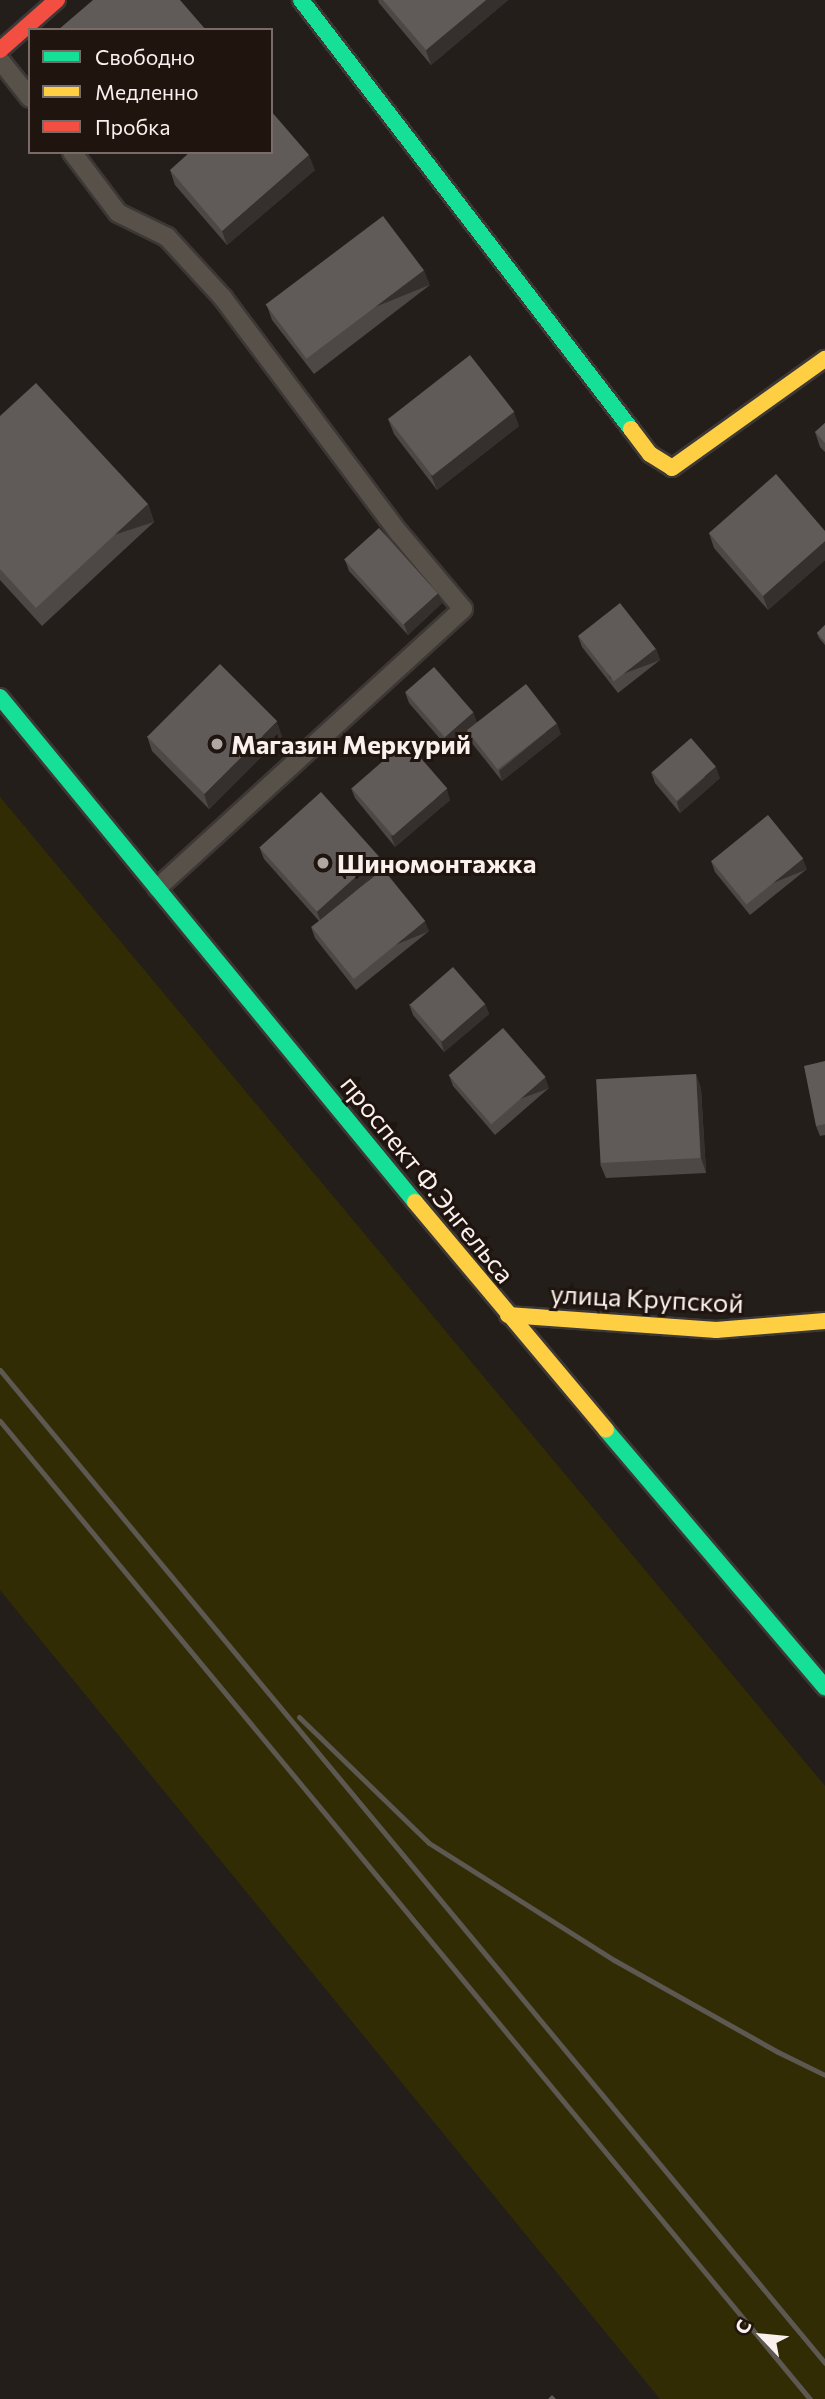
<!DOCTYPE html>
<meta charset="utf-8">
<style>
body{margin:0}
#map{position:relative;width:825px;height:2399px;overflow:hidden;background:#241e1b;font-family:Commissioner,sans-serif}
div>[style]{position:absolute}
.green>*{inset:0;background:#322c05}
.roads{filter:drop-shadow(2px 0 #3d3835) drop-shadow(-2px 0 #3d3835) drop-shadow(0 2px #3d3835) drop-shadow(0 -2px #3d3835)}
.lane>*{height:18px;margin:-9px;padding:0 9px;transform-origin:9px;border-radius:9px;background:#57514a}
.fast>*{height:16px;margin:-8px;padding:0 8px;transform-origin:8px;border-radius:8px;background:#16e098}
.slow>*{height:16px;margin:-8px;padding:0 8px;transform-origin:8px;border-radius:8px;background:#ffcf43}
.jam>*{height:16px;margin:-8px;padding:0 8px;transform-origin:8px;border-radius:8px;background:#f24e42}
.rail>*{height:5px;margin:-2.5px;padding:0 2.5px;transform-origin:2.5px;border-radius:2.5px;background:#5d5852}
.wall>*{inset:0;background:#4d4846}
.shaded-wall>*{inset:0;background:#352f2d;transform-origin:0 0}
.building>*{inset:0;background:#605a58;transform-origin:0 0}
.dots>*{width:19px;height:19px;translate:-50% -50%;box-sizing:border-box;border:4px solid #1f140e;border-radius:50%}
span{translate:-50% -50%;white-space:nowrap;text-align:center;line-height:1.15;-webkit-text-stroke:6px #1f140e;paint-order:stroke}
.poi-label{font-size:26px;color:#faf1ee;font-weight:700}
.left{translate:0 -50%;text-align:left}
.street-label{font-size:26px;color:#faf1ee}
.legend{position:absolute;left:28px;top:28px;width:245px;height:126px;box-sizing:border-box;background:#1f140e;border:2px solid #776c68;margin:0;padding:9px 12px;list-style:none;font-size:21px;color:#faf1ee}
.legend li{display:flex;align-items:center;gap:14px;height:35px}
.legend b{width:35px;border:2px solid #776c68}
.north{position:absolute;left:727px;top:2301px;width:70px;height:70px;-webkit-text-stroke:5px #1f140e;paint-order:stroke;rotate:296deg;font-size:19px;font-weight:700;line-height:28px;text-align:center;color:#faf1ee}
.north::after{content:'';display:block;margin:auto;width:24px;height:32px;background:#faf1ee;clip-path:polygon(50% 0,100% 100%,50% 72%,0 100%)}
</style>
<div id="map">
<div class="green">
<i style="clip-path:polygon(0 797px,825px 1786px,825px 2399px,660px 2399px,0 1590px)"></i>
</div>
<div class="roads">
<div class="lane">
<i style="left:0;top:60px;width:48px;rotate:51.7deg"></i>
<i style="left:72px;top:152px;width:76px;rotate:53deg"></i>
<i style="left:118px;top:213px;width:55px;rotate:26.1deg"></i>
<i style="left:167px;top:237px;width:83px;rotate:47.4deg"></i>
<i style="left:223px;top:298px;width:294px;rotate:53.2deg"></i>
<i style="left:399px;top:533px;width:99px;rotate:49.9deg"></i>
<i style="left:463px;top:609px;width:414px;rotate:137.6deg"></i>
</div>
<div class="fast">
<i style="left:301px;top:0;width:541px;rotate:52.43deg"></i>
<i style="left:0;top:697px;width:654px;rotate:50.59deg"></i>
<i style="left:606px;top:1430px;width:338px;rotate:49.6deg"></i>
</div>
<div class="slow">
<i style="left:631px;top:429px;width:31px;rotate:53deg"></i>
<i style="left:650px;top:454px;width:26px;rotate:32deg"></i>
<i style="left:672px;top:468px;width:188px;rotate:-35.5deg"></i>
<i style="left:415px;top:1202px;width:297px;rotate:50deg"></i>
<i style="left:508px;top:1315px;width:209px;rotate:4.1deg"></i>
<i style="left:716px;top:1330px;width:109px;rotate:-4.7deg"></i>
</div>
<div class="jam">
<i style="left:0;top:50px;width:76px;rotate:-41.3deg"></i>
</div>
</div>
<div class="rail">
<i style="left:0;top:1370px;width:1291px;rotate:50.28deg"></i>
<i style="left:0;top:1421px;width:1270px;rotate:50.37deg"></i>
<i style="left:299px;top:1717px;width:181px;rotate:44.1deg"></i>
<i style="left:429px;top:1843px;width:219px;rotate:32.3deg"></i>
<i style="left:614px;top:1960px;width:188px;rotate:29.3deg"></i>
<i style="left:778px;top:2052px;width:52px;rotate:26.1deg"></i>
</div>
<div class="wall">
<i style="clip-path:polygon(378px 0,508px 0,431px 65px,379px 3px)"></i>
<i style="clip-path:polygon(170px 170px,315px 170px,227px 245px,175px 185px)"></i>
<i style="clip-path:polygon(430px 285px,314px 374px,272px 320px,267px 306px)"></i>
<i style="clip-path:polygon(0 416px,148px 504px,154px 522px,42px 626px,0 580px)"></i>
<i style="clip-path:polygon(388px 419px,519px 426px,437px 490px,394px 434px)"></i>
<i style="clip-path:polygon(825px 423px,825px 452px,820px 447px,815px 432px)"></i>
<i style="clip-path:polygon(825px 531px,825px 560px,768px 610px,714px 548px,709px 533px)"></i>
<i style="clip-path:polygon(345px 560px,442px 603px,408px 635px,349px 571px)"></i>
<i style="clip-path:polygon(825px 625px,825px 645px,819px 638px,817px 633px)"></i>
<i style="clip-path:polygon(578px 636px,656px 649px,660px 660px,618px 693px,582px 647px)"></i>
<i style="clip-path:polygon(405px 692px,473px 712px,477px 723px,561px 734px,502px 781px,471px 742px,467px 732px,448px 748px,409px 703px)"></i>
<i style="clip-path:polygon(147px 736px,282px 736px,209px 809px,152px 751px)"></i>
<i style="clip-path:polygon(651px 772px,720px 778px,680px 813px,655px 783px)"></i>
<i style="clip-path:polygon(351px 788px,450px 800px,395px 847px,355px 798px)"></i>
<i style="clip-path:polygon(260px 849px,379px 856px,383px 867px,361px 887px,429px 931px,356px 990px,315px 938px,311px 927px,319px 921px,264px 859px)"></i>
<i style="clip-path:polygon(711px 861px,807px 869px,750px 915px,715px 872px)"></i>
<i style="clip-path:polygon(409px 1004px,485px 1004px,489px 1014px,444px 1052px,413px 1015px)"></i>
<i style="clip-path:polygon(825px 1061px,825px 1135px,820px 1136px,816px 1126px)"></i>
<i style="clip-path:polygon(696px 1074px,701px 1089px,706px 1173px,606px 1178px,600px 1164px)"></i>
<i style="clip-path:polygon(449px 1075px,549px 1088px,495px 1135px,453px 1086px)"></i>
</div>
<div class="shaded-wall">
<i style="clip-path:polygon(486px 0,508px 0,431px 65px,426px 50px)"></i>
<i style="clip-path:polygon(309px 155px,315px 170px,227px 245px,222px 231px)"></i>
<i style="left:424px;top:270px;width:16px;height:147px;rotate:68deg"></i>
<i style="clip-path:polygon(514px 412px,519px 426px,437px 490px,431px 475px)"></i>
<i style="left:148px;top:504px;width:19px;height:153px;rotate:72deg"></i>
<i style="clip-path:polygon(825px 541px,825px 560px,768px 610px,763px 596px)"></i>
<i style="clip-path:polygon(438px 593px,442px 603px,408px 635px,404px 624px)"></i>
<i style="left:656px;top:649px;width:12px;height:53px;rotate:70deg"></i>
<i style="clip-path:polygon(473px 712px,477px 723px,448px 748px,445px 737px)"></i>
<i style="clip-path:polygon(277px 722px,282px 736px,209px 809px,204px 794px)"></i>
<i style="clip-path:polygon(557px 723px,561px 734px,502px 781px,499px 771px)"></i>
<i style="clip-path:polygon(716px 767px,720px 778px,680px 813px,677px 802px)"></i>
<i style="clip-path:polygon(447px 789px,450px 800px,395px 847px,391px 836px)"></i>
<i style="clip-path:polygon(379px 856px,383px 867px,321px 922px,317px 912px)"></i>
<i style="left:803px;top:859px;width:11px;height:73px;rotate:68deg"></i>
<i style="left:425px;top:921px;width:11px;height:92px;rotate:68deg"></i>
<i style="clip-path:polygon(485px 1004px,489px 1014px,444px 1052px,441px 1041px)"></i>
<i style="clip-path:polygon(696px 1074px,701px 1089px,706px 1173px,701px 1158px)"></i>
<i style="left:545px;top:1077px;width:12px;height:72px;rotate:70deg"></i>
</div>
<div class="building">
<i style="clip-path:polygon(93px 0,180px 0,206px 30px,58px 30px)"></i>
<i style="clip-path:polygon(383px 0,486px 0,426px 50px)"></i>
<i style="clip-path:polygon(271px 111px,309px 155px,222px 231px,170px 170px,190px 152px,271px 152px)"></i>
<i style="left:383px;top:216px;width:68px;height:147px;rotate:53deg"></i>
<i style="left:470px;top:355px;width:72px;height:104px;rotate:52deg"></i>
<i style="clip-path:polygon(36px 383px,148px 504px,36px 608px,0 569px,0 416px)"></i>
<i style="clip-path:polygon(825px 423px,825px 443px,815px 432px)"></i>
<i style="clip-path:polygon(776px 474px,825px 531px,825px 541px,763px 596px,709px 533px)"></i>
<i style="left:379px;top:528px;width:88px;height:47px;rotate:48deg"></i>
<i style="left:620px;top:603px;width:58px;height:53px;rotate:52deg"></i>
<i style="clip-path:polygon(825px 625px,825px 642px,817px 633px)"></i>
<i style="left:220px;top:664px;width:81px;height:103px;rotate:45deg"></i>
<i style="left:434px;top:667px;width:60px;height:38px;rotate:49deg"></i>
<i style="left:526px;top:684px;width:50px;height:75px;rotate:52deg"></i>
<i style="left:691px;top:738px;width:38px;height:52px;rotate:49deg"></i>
<i style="left:406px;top:741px;width:63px;height:72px;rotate:49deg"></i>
<i style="left:321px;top:792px;width:86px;height:83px;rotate:48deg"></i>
<i style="left:768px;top:815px;width:56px;height:73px;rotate:51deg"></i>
<i style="left:383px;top:869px;width:67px;height:92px;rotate:51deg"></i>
<i style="left:453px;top:967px;width:49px;height:57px;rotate:49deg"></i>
<i style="left:503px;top:1028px;width:65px;height:72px;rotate:49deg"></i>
<i style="clip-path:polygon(825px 1061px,825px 1124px,816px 1126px,804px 1066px)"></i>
<i style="left:696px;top:1074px;width:84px;height:100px;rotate:87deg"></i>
<i style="clip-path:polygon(552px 2395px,556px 2399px,548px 2399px)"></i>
</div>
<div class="dots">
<i style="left:217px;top:744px;background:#afa7a4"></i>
<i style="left:323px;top:863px;background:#afa7a4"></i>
</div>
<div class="poi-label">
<span class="left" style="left:231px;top:744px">Магазин Меркурий</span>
<span class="left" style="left:337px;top:863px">Шиномонтажка</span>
</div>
<div class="street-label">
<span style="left:428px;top:1179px;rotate:51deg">проспект Ф.Энгельса</span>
<span style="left:647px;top:1298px;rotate:3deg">улица Крупской</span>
</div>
<ul class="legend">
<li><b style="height:9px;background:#16e098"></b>Свободно</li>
<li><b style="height:9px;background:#ffcf43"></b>Медленно</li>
<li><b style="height:9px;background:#f24e42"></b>Пробка</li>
</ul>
<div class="north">С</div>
</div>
